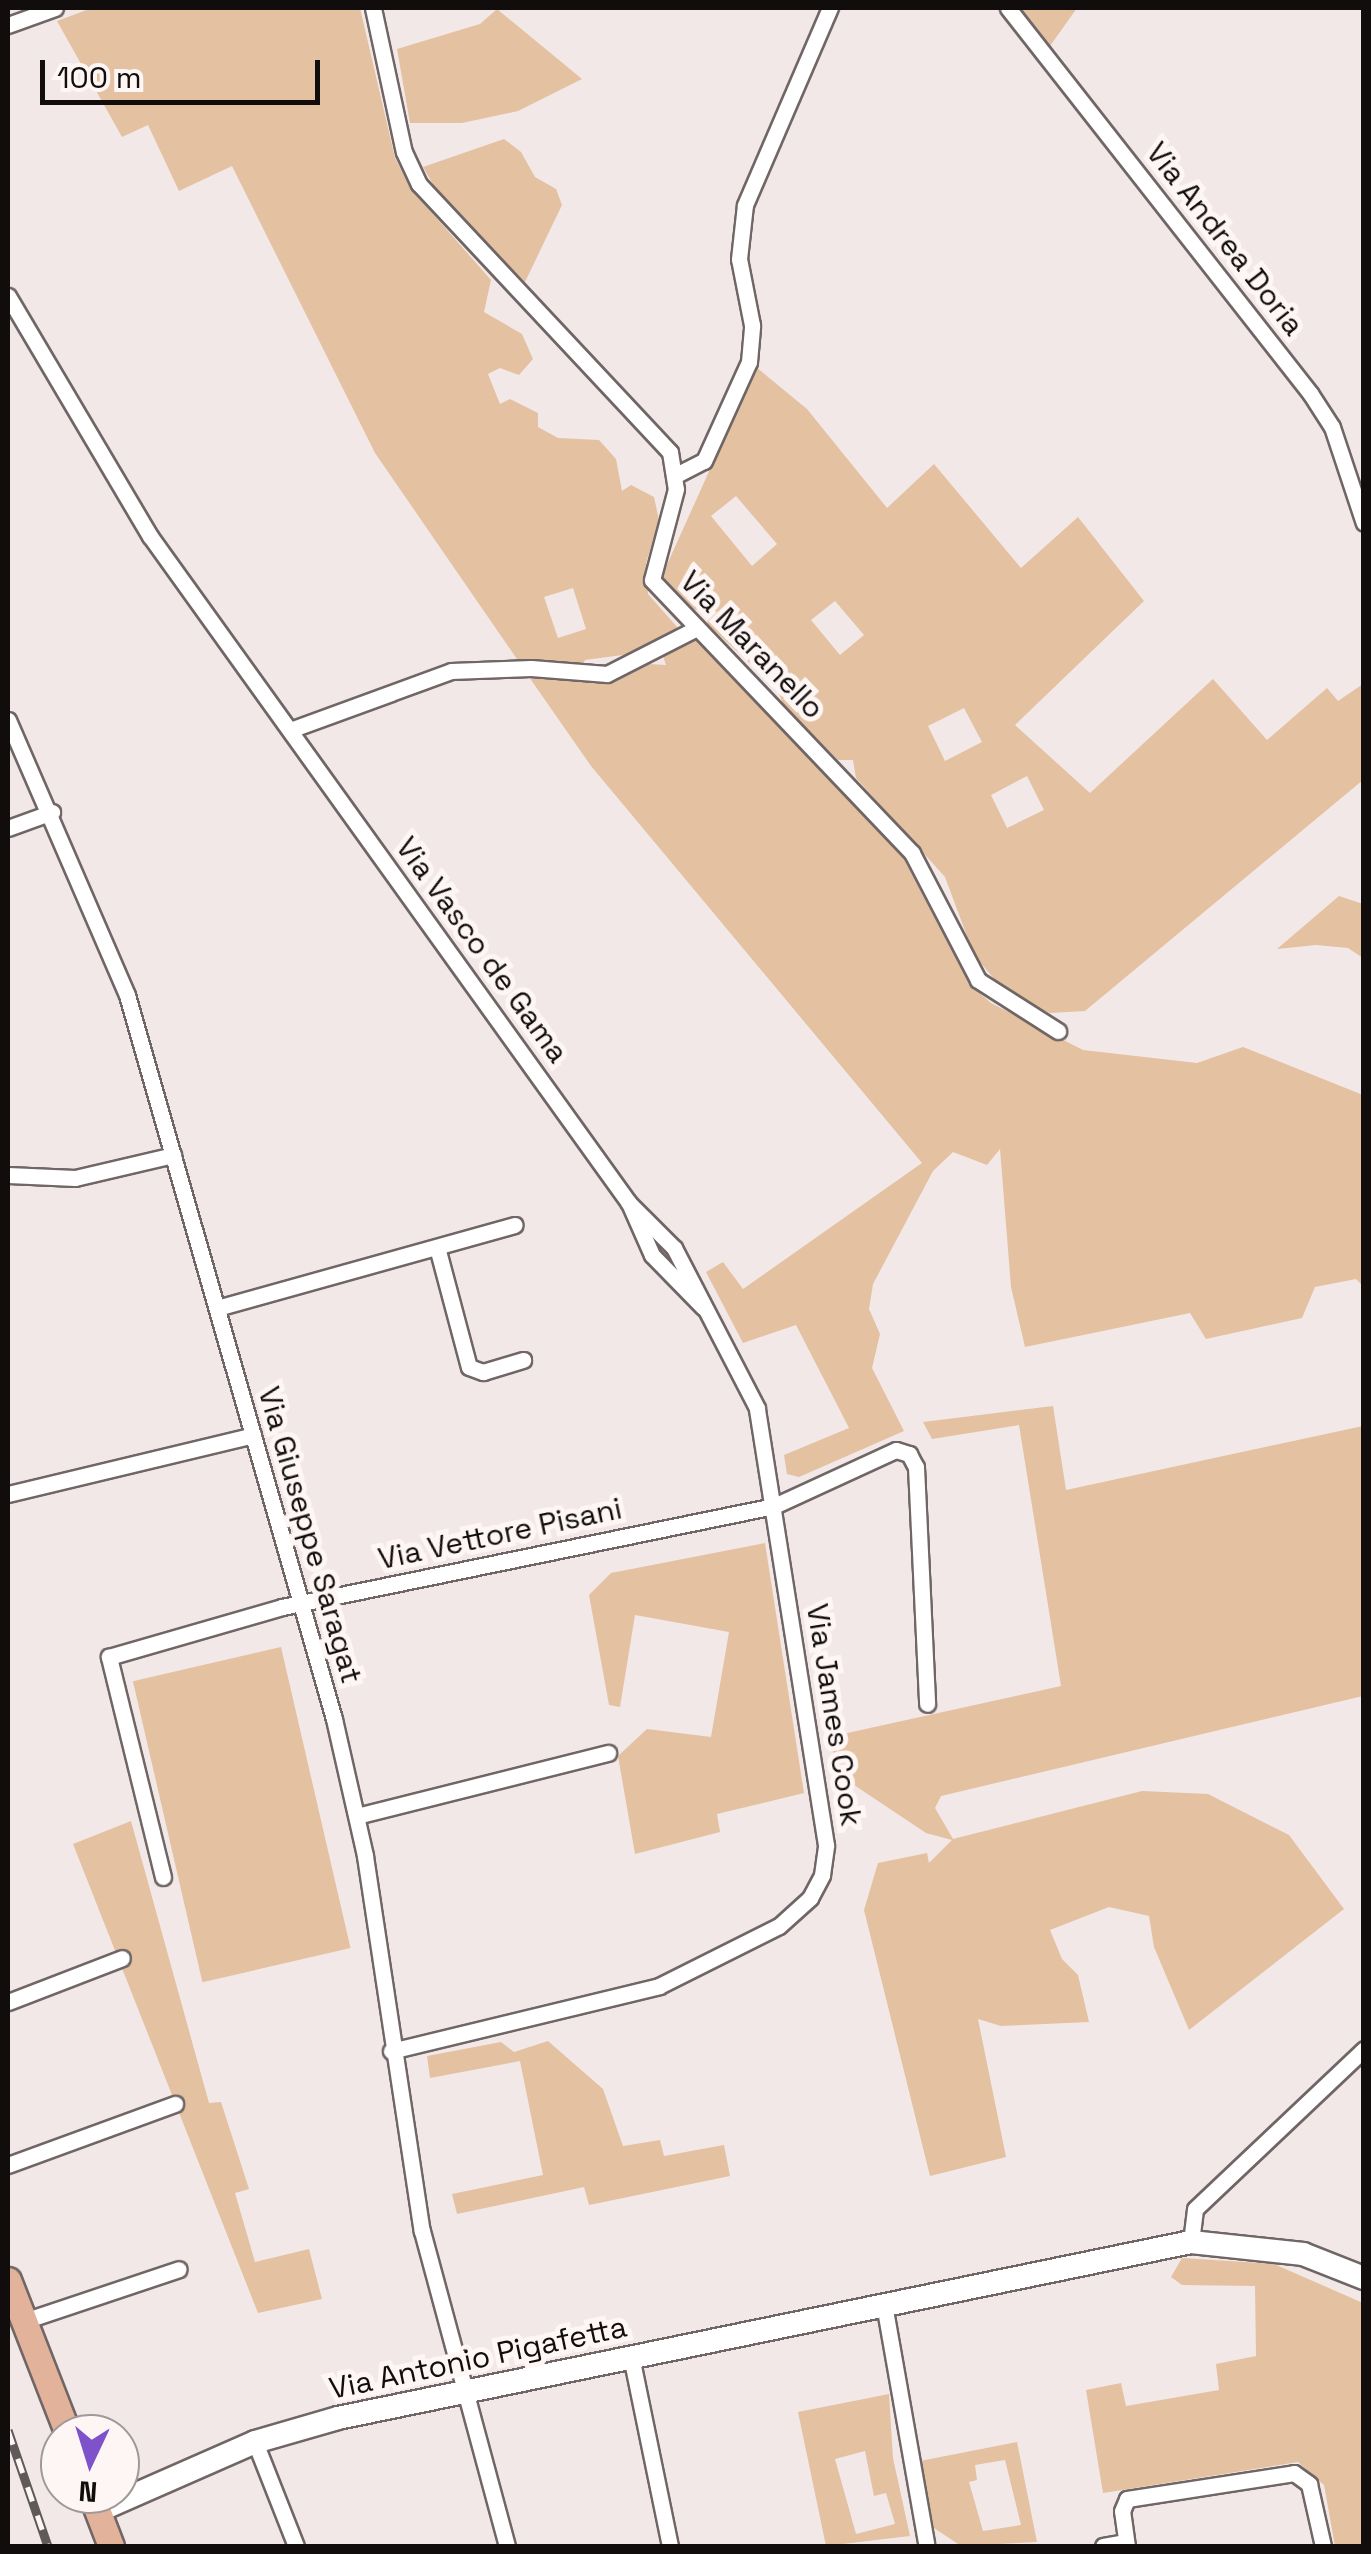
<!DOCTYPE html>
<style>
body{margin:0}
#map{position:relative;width:1371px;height:2554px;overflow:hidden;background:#f2e8e7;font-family:"Space Grotesk",sans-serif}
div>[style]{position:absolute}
.green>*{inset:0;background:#e4c1a1;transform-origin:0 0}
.roads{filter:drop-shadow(2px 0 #6f6665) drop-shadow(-2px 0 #6f6665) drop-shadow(0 2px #6f6665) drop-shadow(0 -2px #6f6665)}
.street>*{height:15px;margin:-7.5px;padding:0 7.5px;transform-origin:7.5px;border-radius:7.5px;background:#fff}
.secondary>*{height:22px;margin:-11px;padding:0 11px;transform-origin:11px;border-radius:11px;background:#fff}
.primary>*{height:25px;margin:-12.5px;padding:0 12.5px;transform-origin:12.5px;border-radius:12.5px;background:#e3b29a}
.rail>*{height:9px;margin-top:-4.5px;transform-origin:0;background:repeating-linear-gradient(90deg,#fef6f5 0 15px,#5f5959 0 30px);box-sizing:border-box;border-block:2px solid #5f5959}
span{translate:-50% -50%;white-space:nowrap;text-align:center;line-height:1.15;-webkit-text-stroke:10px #fef6f5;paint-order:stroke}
.street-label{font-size:30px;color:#110d0d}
.frame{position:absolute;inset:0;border:10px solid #110d0d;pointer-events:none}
.north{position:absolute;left:40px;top:2414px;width:100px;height:100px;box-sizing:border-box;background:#fef6f5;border:2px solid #9f9998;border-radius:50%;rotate:184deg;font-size:28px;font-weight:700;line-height:40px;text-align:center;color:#110d0d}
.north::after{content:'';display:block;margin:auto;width:35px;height:45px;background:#7d52cb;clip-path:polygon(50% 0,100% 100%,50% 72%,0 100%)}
.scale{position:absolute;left:40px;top:60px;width:280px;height:45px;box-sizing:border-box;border:5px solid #110d0d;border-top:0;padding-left:12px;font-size:30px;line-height:35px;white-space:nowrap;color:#110d0d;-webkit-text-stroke:8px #fef6f5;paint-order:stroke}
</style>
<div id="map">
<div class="green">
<i style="clip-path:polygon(evenodd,92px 8px,360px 8px,395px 158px,411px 189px,491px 280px,484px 312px,522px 334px,533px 359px,519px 375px,500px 368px,488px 374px,500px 404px,510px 399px,538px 413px,538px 427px,558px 438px,599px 440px,616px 459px,622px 491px,631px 485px,654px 497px,659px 520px,646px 563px,648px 594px,678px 628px,630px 654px,585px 660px,582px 667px,519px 662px,375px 453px,232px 166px,179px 191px,148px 125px,122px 137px,57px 21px,92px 8px,573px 588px,586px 629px,558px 638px,544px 597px,573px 588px)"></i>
<i style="clip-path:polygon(1020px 8px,1077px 8px,1050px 46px)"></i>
<i style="clip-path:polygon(497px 9px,582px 79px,518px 111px,462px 123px,410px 123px,397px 49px,480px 24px)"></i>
<i style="clip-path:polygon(504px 139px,521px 152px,535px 177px,556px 189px,562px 205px,525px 282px,445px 205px,423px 167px)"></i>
<i style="clip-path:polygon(evenodd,756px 367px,807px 409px,887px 508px,934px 464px,1021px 568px,1078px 517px,1144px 601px,1015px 725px,1090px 793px,1213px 679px,1267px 740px,1327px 688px,1338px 701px,1363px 684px,1363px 780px,1085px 1011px,1050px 1013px,1007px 994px,974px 955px,945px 877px,856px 778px,853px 760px,838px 760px,783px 704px,777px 688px,707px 624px,710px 609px,693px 610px,661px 578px,756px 367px,736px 496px,777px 544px,752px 566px,711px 516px,736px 496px,756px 367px,835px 601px,864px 635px,840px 655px,811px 620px,835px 601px,756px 367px,964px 708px,982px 742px,945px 761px,928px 726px,964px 708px,756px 367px,1027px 776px,1044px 810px,1007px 828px,991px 795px,1027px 776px)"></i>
<i style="clip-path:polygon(695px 639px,902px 855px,970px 985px,991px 1003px,1083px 1050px,1197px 1063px,1243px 1047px,1363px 1095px,1363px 1286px,1356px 1279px,1315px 1287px,1302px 1318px,1206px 1339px,1190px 1313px,1025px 1347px,1011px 1287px,1000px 1149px,987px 1165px,953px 1152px,933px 1171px,873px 1284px,869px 1309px,880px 1334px,872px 1368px,904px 1431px,799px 1477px,787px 1474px,784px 1455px,849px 1428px,796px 1325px,743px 1343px,706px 1272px,723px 1262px,743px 1289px,922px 1163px,591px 766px,529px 677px,614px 682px,649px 664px,666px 665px,663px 656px)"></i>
<i style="clip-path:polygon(1339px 896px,1363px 904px,1363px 958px,1348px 948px,1316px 945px,1277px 949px)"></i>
<i style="clip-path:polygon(1053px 1406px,1066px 1490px,1363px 1426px,1363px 1696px,941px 1796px,935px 1808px,953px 1839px,1142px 1791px,1208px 1794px,1289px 1835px,1344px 1909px,1189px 2030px,1154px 1947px,1149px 1916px,1109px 1907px,1050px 1930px,1062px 1959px,1078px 1975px,1089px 2022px,1001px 2026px,978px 2019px,1006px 2157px,930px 2176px,864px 1910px,878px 1863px,927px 1853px,929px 1863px,952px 1840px,926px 1833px,839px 1775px,829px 1737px,1061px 1686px,1019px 1425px,932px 1439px,923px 1422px)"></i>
<i style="clip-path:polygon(765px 1543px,804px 1793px,717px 1814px,720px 1832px,635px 1854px,618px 1756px,647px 1729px,711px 1737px,729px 1632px,635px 1615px,620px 1707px,609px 1705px,589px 1595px,611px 1573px)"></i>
<i style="left:281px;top:1647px;width:309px;height:152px;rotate:77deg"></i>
<i style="clip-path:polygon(131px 1821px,209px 2103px,221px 2102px,249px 2189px,235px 2193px,255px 2262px,309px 2249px,322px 2299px,258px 2313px,73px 1844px)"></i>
<i style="clip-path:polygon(548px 2041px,603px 2089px,623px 2146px,660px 2140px,664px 2156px,724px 2145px,730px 2176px,589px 2205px,584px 2187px,457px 2214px,452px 2194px,543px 2175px,520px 2061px,430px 2078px,427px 2056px,501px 2042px,514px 2052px)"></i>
<i style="clip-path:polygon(1182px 2258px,1274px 2264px,1363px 2303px,1363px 2546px,1335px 2546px,1324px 2485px,1298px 2462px,1103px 2493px,1086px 2390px,1121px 2383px,1126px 2406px,1219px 2390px,1216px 2364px,1256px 2356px,1255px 2286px,1182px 2285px,1171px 2277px)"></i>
<i style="clip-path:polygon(evenodd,889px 2394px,893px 2458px,910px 2536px,826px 2546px,798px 2412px,889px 2394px,865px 2451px,874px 2496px,886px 2493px,895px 2524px,856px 2534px,835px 2459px,865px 2451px)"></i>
<i style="clip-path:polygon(evenodd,1017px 2442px,1037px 2542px,961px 2546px,934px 2528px,920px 2461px,1017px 2442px,1005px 2460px,1021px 2525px,983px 2531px,969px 2482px,977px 2480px,975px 2465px,1005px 2460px)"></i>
</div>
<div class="roads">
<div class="street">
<i style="left:373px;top:8px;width:147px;rotate:77.9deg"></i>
<i style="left:404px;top:152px;width:35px;rotate:65deg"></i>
<i style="left:419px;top:184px;width:367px;rotate:46.9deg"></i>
<i style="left:670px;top:452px;width:37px;rotate:81deg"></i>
<i style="left:676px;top:489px;width:94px;rotate:104.8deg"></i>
<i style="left:652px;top:580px;width:377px;rotate:46.4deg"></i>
<i style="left:912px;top:853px;width:143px;rotate:62.5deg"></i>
<i style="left:978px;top:980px;width:95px;rotate:32.5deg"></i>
<i style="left:1008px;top:8px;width:489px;rotate:51.9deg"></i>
<i style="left:1310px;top:393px;width:40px;rotate:57.1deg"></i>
<i style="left:1332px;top:427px;width:101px;rotate:71.6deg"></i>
<i style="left:8px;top:25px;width:50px;rotate:-19.9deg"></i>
<i style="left:8px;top:296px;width:279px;rotate:59.4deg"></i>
<i style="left:150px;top:536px;width:821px;rotate:54.32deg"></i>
<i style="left:629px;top:1203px;width:57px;rotate:66.1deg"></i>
<i style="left:652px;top:1255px;width:73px;rotate:45.6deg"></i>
<i style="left:676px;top:475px;width:31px;rotate:-27deg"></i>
<i style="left:704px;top:461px;width:109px;rotate:-65.6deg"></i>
<i style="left:749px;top:362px;width:37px;rotate:-85deg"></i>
<i style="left:752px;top:325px;width:67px;rotate:-101.1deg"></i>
<i style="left:739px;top:259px;width:54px;rotate:-83.7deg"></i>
<i style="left:745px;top:205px;width:215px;rotate:-66.7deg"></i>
<i style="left:8px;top:720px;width:300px;rotate:66.6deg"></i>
<i style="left:127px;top:995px;width:753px;rotate:74.04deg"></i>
<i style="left:334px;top:1719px;width:140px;rotate:77.2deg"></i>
<i style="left:365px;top:1856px;width:379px;rotate:81.4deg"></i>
<i style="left:422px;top:2231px;width:326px;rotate:74.9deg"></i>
<i style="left:290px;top:730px;width:171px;rotate:-20.1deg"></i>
<i style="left:451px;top:671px;width:80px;rotate:-2.1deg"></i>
<i style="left:531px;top:668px;width:76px;rotate:4.5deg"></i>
<i style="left:607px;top:674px;width:101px;rotate:-27.1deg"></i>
<i style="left:8px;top:828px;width:47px;rotate:-20deg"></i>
<i style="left:8px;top:1175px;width:67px;rotate:2.6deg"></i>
<i style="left:75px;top:1178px;width:101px;rotate:-13.2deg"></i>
<i style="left:437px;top:1247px;width:124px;rotate:75.1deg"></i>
<i style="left:469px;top:1367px;width:15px;rotate:20deg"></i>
<i style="left:483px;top:1372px;width:42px;rotate:-16.7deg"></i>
<i style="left:217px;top:1308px;width:309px;rotate:-15.6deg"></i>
<i style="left:8px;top:1494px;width:252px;rotate:-13.5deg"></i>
<i style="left:357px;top:1816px;width:259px;rotate:-14.1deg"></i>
<i style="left:163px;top:1877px;width:227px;rotate:-103.8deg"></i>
<i style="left:109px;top:1657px;width:180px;rotate:-16.1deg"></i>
<i style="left:282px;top:1607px;width:502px;rotate:-11.6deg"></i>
<i style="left:774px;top:1506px;width:134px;rotate:-24.7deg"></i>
<i style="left:896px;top:1450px;width:14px;rotate:17deg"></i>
<i style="left:909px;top:1454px;width:15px;rotate:62deg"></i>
<i style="left:916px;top:1467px;width:237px;rotate:87.3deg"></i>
<i style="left:8px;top:2002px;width:122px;rotate:-21.1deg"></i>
<i style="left:391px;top:2051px;width:276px;rotate:-13.6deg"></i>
<i style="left:659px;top:1986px;width:134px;rotate:-26.6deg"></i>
<i style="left:779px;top:1926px;width:42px;rotate:-42.1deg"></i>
<i style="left:810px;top:1898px;width:26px;rotate:-62deg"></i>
<i style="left:822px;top:1875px;width:30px;rotate:-82deg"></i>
<i style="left:826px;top:1845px;width:442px;rotate:-99deg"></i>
<i style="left:757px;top:1408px;width:180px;rotate:-117.4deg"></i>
<i style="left:674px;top:1248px;width:64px;rotate:-135deg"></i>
<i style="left:8px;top:2165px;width:178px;rotate:-20.1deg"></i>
<i style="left:1191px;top:2242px;width:33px;rotate:-83deg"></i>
<i style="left:1195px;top:2209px;width:233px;rotate:-43.4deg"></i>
<i style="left:884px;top:2304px;width:243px;rotate:80deg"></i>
<i style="left:24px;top:2321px;width:163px;rotate:-18.5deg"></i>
<i style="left:631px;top:2356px;width:194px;rotate:78.4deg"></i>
<i style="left:255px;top:2442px;width:112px;rotate:68.5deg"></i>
<i style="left:1103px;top:2546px;width:23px;rotate:-10deg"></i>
<i style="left:1127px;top:2546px;width:35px;rotate:-98deg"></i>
<i style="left:1122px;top:2511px;width:13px;rotate:-67deg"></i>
<i style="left:1127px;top:2499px;width:169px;rotate:-8.8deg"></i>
<i style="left:1294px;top:2473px;width:19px;rotate:36deg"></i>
<i style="left:1309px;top:2484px;width:64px;rotate:77.3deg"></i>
</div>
<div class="secondary">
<i style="left:98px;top:2511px;width:171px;rotate:-23.7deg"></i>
<i style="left:255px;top:2442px;width:86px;rotate:-16.1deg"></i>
<i style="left:338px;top:2418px;width:871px;rotate:-11.66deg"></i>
<i style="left:1191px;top:2242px;width:113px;rotate:6.1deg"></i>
<i style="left:1303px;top:2254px;width:66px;rotate:21.5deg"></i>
</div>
<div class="primary">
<i style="left:8px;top:2280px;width:165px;rotate:68.7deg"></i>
<i style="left:91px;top:2494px;width:56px;rotate:69deg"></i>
</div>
</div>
<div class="rail">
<i style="left:8px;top:2430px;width:123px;rotate:71deg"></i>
</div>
<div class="street-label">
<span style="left:1225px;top:239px;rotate:52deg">Via Andrea Doria</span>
<span style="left:752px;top:645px;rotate:46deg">Via Maranello</span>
<span style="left:482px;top:950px;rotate:54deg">Via Vasco de Gama</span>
<span style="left:500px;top:1534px;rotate:-12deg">Via Vettore Pisani</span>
<span style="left:310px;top:1535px;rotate:74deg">Via Giuseppe Saragat</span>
<span style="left:834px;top:1715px;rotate:81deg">Via James Cook</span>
<span style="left:478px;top:2358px;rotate:-12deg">Via Antonio Pigafetta</span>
</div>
<div class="frame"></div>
<div class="north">N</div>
<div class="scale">100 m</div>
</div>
